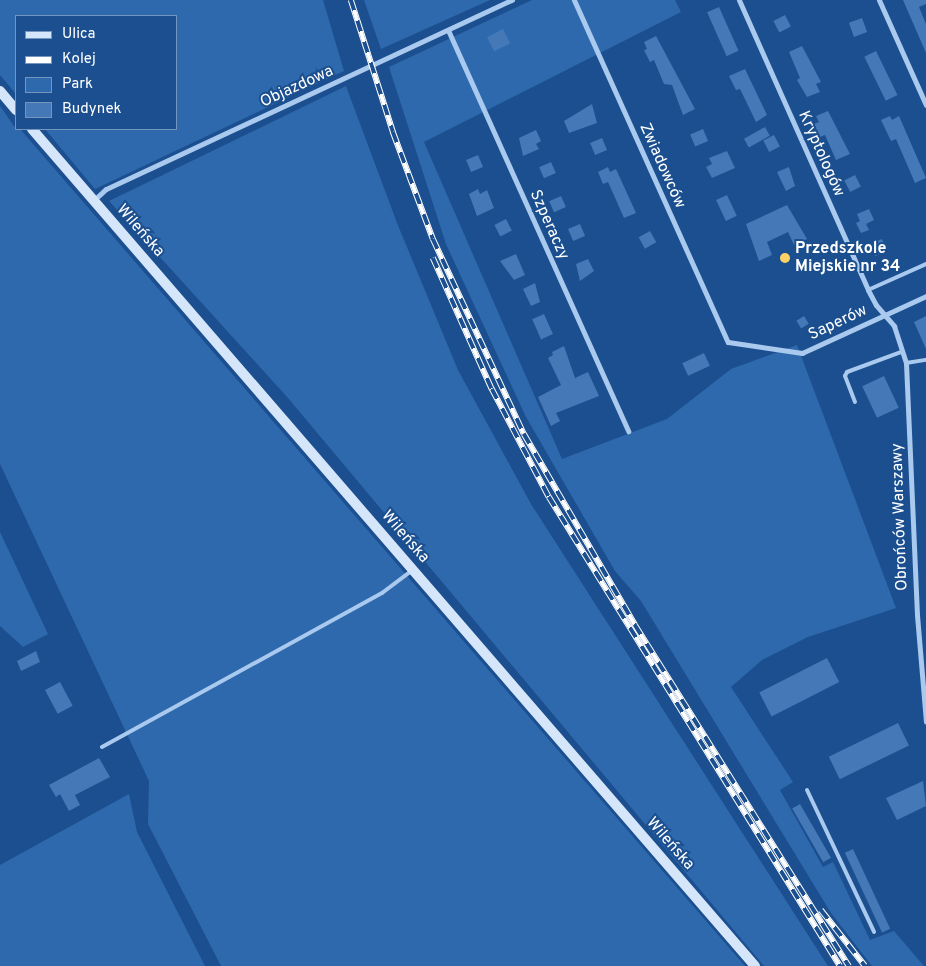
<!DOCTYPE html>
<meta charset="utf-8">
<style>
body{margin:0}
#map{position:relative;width:926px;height:966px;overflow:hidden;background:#1b4f8f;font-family:Overpass,sans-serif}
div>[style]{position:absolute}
.green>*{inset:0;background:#2e69ad}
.building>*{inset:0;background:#4478b7;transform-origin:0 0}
.lane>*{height:4px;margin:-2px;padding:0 2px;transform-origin:2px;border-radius:2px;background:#a9c9ee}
.street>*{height:5px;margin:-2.5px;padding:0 2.5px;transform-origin:2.5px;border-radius:2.5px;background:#a9c9ee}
.secondary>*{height:10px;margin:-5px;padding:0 5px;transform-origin:5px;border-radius:5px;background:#d6e6fa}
.rail>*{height:5.5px;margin-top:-2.75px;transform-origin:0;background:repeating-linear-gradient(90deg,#1b4f8f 0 11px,#fff 0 22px);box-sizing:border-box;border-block:1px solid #fff}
.dots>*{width:14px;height:14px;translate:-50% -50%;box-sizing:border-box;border:2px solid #1b4f8f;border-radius:50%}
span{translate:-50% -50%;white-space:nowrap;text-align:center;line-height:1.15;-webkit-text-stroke:4px #1b4f8f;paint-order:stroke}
.street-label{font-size:16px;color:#fff}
.poi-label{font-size:16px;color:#fff;font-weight:700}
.left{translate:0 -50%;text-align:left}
.legend{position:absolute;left:15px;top:15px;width:162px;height:115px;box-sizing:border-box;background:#1b4f8f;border:1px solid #7695bc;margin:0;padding:6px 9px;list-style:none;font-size:15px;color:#fff}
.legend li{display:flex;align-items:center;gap:10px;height:25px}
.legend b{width:25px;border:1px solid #7695bc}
</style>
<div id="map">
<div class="green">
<i style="clip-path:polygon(0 0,323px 0,344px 71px,95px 189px,45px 129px,176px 129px,176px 16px,16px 16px,16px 94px,0 75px)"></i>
<i style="clip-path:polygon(364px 0,490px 0,381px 49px)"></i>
<i style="clip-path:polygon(532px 0,675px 0,681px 12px,424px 142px,562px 459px,667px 419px,731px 369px,797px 345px,896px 608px,808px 637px,762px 660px,731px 687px,793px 782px,780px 790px,823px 867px,833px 862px,870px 940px,894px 931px,924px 966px,872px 966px,831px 913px,641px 601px,615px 571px,526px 417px,446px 244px,389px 67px)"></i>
<i style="clip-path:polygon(346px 86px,397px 223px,458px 370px,531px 504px,828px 966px,764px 966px,288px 398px,109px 201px)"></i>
<i style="clip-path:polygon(0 106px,16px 129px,20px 129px,745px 966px,221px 966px,148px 824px,149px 781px,0 464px)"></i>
<i style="clip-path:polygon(0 532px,48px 634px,23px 647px,0 626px)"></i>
<i style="clip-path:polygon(129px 794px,137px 832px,205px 966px,0 966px,0 865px)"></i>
</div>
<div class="building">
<i style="clip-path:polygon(903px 0,926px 0,926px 4px,919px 7px,926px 24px,926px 53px)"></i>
<i style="left:719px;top:7px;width:48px;height:13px;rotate:66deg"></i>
<i style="left:785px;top:15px;width:13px;height:13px;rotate:63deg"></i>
<i style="left:862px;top:18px;width:15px;height:14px;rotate:70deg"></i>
<i style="left:503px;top:29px;width:16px;height:18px;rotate:63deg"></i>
<i style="clip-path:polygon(656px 36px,695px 109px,683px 115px,672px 85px,664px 84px,654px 60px,650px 62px,644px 50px,647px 49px,644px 42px)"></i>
<i style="clip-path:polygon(802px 46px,821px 82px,816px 84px,820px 92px,807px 97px,797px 80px,800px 78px,789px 52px)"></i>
<i style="left:876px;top:51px;width:49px;height:13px;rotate:64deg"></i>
<i style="clip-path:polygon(745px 69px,767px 115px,756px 122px,740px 89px,736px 90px,729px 76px)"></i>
<i style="clip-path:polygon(592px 104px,597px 123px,569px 133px,564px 121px)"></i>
<i style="clip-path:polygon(828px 111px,850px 154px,836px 160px,825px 135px,820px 137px,814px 124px,819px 122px,816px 116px)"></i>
<i style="clip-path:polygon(890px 116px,892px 120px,899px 116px,926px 178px,915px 183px,896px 139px,891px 141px,881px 120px)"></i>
<i style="left:765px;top:127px;width:10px;height:24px;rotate:61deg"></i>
<i style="left:703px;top:129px;width:13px;height:14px;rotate:67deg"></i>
<i style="clip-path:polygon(536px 130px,541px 141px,536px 144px,539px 149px,523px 156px,519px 138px)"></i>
<i style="left:774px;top:135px;width:13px;height:12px;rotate:63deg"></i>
<i style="left:602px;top:138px;width:13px;height:13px;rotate:67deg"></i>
<i style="clip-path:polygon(727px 151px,735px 168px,712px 178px,706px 167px,712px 164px,709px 158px)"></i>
<i style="left:478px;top:155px;width:13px;height:13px;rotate:67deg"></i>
<i style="left:551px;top:162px;width:12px;height:13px;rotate:66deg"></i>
<i style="clip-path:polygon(608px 167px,610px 172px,616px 169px,636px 213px,624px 218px,608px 182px,603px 184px,598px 172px)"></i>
<i style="clip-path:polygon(789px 167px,795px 186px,786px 191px,777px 172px)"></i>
<i style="left:855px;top:175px;width:13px;height:12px;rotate:63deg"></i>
<i style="clip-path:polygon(478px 189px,480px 194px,487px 190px,494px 208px,477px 216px,469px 194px)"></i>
<i style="left:727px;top:195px;width:23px;height:12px;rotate:65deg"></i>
<i style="left:561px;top:196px;width:12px;height:13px;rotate:66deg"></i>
<i style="clip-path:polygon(787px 205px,807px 239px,794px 245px,788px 232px,767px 242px,772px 255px,759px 261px,746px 224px)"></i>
<i style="clip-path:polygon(869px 209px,874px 220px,866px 224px,869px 230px,861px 233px,856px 223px,860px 221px,857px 214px)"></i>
<i style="left:506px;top:219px;width:13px;height:13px;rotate:63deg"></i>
<i style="left:580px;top:224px;width:13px;height:13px;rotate:67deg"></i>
<i style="left:650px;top:231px;width:13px;height:13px;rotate:61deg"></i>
<i style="left:882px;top:239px;width:13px;height:13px;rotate:67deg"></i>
<i style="clip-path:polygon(516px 254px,525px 275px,514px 280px,500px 261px)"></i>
<i style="clip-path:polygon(588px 259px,594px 271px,580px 281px,576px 264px)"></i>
<i style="clip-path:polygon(535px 283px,540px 302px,531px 306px,523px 289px)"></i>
<i style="left:544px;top:314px;width:22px;height:13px;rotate:66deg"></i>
<i style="left:804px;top:316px;width:9px;height:9px;rotate:58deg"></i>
<i style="clip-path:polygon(926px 316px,926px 349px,914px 322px)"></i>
<i style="clip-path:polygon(564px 346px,575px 378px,588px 372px,599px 396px,556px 413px,560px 421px,551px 426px,538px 397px,561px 385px,548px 358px,553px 355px,552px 352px)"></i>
<i style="left:704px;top:353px;width:14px;height:24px;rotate:65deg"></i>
<i style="left:884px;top:376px;width:35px;height:24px;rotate:65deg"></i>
<i style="clip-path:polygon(36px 651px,40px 662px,21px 671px,17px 661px)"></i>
<i style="left:827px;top:658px;width:27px;height:76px;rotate:63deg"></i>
<i style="left:60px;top:682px;width:27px;height:17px;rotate:62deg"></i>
<i style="left:898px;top:723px;width:25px;height:77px;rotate:64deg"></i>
<i style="clip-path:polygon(99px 758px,110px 777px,75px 795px,80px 805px,69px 811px,60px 794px,56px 797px,49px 785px)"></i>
<i style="clip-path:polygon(923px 781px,926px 806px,897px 820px,886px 798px)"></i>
<i style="left:800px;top:804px;width:62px;height:9px;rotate:60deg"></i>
<i style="left:853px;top:849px;width:88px;height:9px;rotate:65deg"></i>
</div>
<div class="lane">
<i style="left:868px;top:290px;width:64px;rotate:-24.1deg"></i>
<i style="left:906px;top:363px;width:20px;rotate:-9deg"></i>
<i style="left:855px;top:402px;width:28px;rotate:-111deg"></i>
<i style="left:845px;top:376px;width:4px;rotate:-63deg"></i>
<i style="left:847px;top:372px;width:58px;rotate:-20.3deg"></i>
<i style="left:102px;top:747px;width:320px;rotate:-28.8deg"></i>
<i style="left:382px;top:593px;width:36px;rotate:-37deg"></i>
<i style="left:807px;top:790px;width:157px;rotate:64.7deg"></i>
</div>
<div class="street">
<i style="left:574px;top:0;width:375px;rotate:65.8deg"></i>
<i style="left:728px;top:342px;width:75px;rotate:8.5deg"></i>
<i style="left:802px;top:353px;width:136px;rotate:-24.7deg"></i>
<i style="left:739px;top:0;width:317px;rotate:66deg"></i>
<i style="left:868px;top:290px;width:17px;rotate:62deg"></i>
<i style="left:876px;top:305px;width:28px;rotate:49deg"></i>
<i style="left:894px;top:326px;width:39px;rotate:72deg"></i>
<i style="left:906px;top:363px;width:252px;rotate:87.5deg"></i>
<i style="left:917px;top:615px;width:107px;rotate:85.2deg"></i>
<i style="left:879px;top:0;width:115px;rotate:65.9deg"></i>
<i style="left:448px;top:30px;width:440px;rotate:65.8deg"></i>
<i style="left:94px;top:200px;width:16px;rotate:-43deg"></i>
<i style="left:106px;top:189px;width:448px;rotate:-25deg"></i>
</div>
<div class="secondary">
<i style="left:0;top:91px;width:25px;rotate:50deg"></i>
<i style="left:32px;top:129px;width:1106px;rotate:49.18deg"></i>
</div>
<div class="rail">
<i style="left:351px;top:0;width:139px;rotate:72.3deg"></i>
<i style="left:393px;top:132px;width:114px;rotate:69.5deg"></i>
<i style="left:433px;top:239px;width:215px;rotate:65deg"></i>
<i style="left:524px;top:434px;width:221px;rotate:59.8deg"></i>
<i style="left:635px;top:625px;width:403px;rotate:57.9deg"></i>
<i style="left:433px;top:258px;width:144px;rotate:65.8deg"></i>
<i style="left:492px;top:389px;width:122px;rotate:62.2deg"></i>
<i style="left:549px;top:497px;width:552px;rotate:58.18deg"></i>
<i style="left:821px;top:910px;width:71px;rotate:51.8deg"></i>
</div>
<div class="dots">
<i style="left:785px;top:258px;background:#ffd166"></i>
</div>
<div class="street-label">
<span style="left:297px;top:87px;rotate:-25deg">Objazdowa</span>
<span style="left:821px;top:154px;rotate:66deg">Kryptologów</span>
<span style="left:662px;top:166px;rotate:66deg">Zwiadowców</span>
<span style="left:549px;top:225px;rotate:66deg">Szperaczy</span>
<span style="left:140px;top:231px;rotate:49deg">Wileńska</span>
<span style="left:838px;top:323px;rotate:-25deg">Saperów</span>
<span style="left:900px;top:517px;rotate:-92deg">Obrońców Warszawy</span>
<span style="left:405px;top:537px;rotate:49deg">Wileńska</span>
<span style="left:670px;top:844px;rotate:49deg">Wileńska</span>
</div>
<div class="poi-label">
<span class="left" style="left:795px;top:258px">Przedszkole<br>Miejskie nr 34</span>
</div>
<ul class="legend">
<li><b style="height:6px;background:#d6e6fa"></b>Ulica</li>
<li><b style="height:6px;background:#fff"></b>Kolej</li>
<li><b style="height:14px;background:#2e69ad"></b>Park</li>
<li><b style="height:14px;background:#4478b7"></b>Budynek</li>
</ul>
</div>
